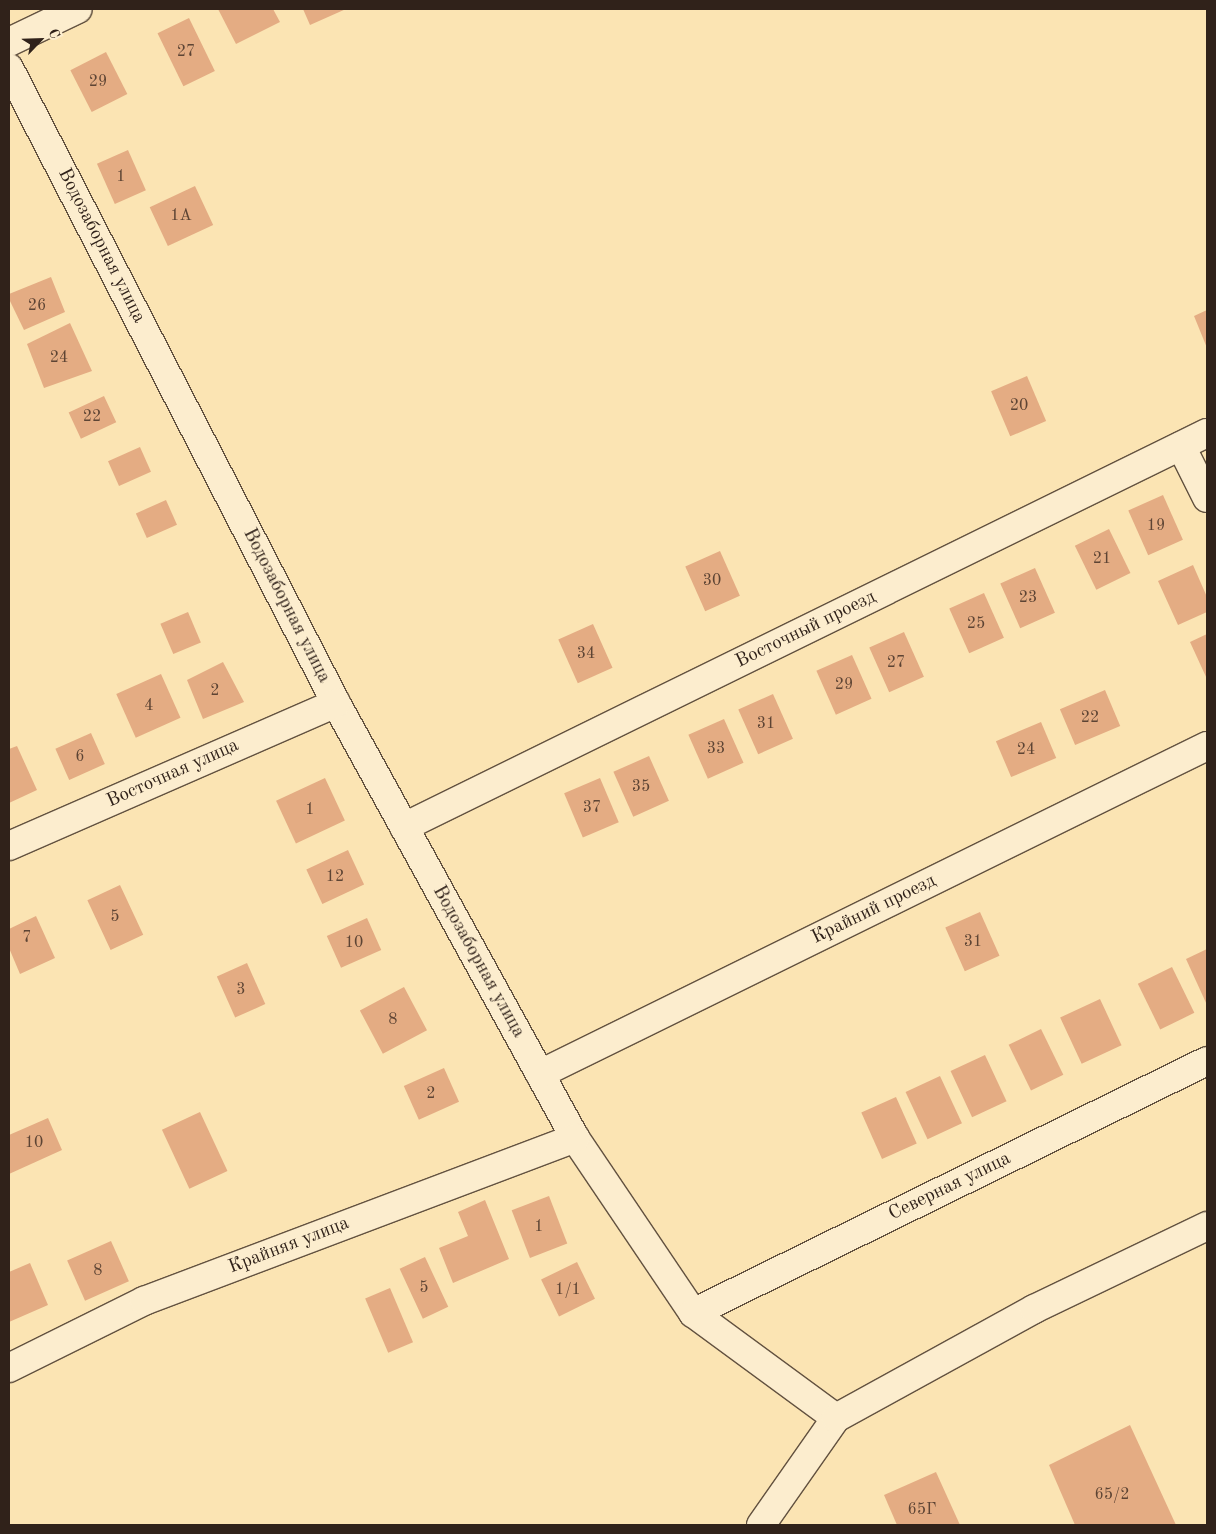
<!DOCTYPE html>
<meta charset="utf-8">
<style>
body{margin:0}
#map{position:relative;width:1216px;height:1534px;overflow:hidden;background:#fbe4b3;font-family:"Old Standard TT",serif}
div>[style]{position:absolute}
.building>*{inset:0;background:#e4ac83;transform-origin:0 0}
.roads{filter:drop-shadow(1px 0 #635240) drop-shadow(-1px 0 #635240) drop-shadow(0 1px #635240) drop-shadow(0 -1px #635240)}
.minor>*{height:28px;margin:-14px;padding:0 14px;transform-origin:14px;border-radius:14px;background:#fcedce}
span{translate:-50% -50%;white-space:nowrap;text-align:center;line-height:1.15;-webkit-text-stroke:4px #fcedce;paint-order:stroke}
.number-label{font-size:16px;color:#5d4434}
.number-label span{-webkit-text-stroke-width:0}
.street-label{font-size:19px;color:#30221a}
.frame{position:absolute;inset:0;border:10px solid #30221a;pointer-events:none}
.north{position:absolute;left:15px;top:15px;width:50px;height:50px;-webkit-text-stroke:4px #fcedce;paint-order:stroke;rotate:66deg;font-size:14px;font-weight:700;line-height:20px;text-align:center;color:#30221a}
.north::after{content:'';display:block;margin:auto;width:18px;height:22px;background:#30221a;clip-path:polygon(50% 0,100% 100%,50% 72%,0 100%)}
</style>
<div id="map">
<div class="building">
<i style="clip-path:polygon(218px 9px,273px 9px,280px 22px,236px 44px)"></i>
<i style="clip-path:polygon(303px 9px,346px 9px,310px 25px)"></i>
<i style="left:189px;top:18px;width:59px;height:35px;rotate:64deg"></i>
<i style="left:106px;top:52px;width:47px;height:40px;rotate:63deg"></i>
<i style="left:128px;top:150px;width:44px;height:34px;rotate:66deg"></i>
<i style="left:195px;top:186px;width:43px;height:50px;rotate:65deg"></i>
<i style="clip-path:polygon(51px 277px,65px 312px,24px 330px,9px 299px,9px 294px)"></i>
<i style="clip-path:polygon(1207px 310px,1207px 348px,1194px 316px)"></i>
<i style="clip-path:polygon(70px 323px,92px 371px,44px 388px,27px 344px)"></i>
<i style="left:1027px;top:376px;width:49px;height:39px;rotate:67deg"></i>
<i style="left:104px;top:396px;width:29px;height:39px;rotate:65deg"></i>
<i style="left:140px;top:447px;width:27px;height:35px;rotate:66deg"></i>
<i style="left:1163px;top:495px;width:49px;height:38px;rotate:66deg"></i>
<i style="left:166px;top:500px;width:27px;height:33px;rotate:66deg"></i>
<i style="left:1109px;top:529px;width:49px;height:38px;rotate:64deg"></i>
<i style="left:720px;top:551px;width:49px;height:38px;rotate:66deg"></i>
<i style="clip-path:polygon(1193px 565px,1207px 597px,1207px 612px,1178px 625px,1158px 581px)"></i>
<i style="left:1035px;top:568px;width:49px;height:38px;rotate:66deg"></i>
<i style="left:984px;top:593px;width:49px;height:38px;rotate:66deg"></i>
<i style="left:188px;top:612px;width:33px;height:30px;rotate:67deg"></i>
<i style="left:593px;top:624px;width:48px;height:38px;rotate:66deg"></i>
<i style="left:904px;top:632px;width:49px;height:38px;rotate:66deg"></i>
<i style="clip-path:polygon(1207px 634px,1207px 679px,1190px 642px)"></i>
<i style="left:852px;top:655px;width:48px;height:39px;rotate:66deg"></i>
<i style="clip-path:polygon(223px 662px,244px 702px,203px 719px,187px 680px)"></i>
<i style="left:161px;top:674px;width:48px;height:49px;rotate:66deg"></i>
<i style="left:1105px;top:690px;width:39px;height:49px;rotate:67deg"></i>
<i style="left:773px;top:694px;width:49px;height:38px;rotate:66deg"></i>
<i style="left:724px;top:719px;width:48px;height:39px;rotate:66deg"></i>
<i style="left:1041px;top:722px;width:39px;height:49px;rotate:67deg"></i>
<i style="left:91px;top:733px;width:34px;height:39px;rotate:66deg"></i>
<i style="clip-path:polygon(17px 746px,37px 790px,9px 803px,9px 749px)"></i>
<i style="left:649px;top:756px;width:49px;height:39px;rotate:66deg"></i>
<i style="left:325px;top:778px;width:47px;height:54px;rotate:65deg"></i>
<i style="left:600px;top:778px;width:48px;height:39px;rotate:67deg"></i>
<i style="left:348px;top:850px;width:38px;height:46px;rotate:65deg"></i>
<i style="left:120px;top:885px;width:55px;height:36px;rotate:65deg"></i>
<i style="left:980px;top:912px;width:48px;height:38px;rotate:66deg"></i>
<i style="clip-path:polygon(36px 916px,55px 958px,20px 974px,9px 948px,9px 929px)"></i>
<i style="left:367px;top:918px;width:35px;height:44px;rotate:66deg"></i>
<i style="clip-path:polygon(1207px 949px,1207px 1005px,1186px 959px)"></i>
<i style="left:247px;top:963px;width:45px;height:33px;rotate:66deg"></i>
<i style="left:1172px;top:967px;width:51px;height:38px;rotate:64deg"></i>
<i style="left:404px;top:987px;width:49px;height:50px;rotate:62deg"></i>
<i style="left:1100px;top:999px;width:51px;height:44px;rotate:65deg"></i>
<i style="left:1041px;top:1029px;width:51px;height:36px;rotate:64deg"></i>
<i style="left:985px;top:1055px;width:51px;height:38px;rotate:65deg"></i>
<i style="left:444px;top:1068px;width:37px;height:44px;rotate:66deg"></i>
<i style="left:940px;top:1076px;width:52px;height:38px;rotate:65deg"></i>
<i style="left:896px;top:1097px;width:51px;height:38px;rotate:66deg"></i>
<i style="left:200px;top:1112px;width:65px;height:42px;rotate:65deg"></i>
<i style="clip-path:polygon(48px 1118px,62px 1150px,9px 1174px,9px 1135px)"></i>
<i style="left:549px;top:1196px;width:51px;height:40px;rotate:69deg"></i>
<i style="clip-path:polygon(485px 1200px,509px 1259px,453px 1283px,439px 1248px,468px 1236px,458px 1212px)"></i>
<i style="left:111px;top:1241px;width:44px;height:48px;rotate:66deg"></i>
<i style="left:425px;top:1257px;width:55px;height:28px;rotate:65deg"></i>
<i style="left:577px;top:1262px;width:41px;height:40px;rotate:64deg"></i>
<i style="clip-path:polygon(30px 1263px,48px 1305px,9px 1322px,9px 1272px)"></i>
<i style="left:390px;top:1288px;width:59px;height:27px;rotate:67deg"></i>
<i style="clip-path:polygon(1130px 1425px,1176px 1525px,1075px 1525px,1049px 1465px)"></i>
<i style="clip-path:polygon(936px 1472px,960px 1525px,897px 1525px,884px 1495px)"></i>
</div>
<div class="roads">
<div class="minor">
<i style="left:9px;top:42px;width:76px;rotate:-25.6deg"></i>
<i style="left:9px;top:68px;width:714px;rotate:62.75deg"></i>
<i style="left:336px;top:703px;width:496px;rotate:61.2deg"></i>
<i style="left:575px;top:1138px;width:211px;rotate:56deg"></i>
<i style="left:693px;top:1313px;width:177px;rotate:36.3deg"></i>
<i style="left:1181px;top:446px;width:58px;rotate:63.4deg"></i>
<i style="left:404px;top:827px;width:894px;rotate:-26.14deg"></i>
<i style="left:9px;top:846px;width:357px;rotate:-23.6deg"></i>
<i style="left:540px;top:1074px;width:743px;rotate:-26.19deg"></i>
<i style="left:693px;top:1313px;width:572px;rotate:-26.12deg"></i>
<i style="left:9px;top:1368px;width:151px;rotate:-26.4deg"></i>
<i style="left:144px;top:1301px;width:461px;rotate:-20.7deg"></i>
<i style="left:761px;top:1525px;width:131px;rotate:-55deg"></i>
<i style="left:836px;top:1418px;width:226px;rotate:-28.8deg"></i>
<i style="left:1034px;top:1309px;width:192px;rotate:-25.6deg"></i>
</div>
</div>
<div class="number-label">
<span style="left:186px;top:52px">27</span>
<span style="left:98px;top:82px">29</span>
<span style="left:121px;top:177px">1</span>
<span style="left:181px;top:216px">1А</span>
<span style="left:37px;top:306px">26</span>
<span style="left:59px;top:358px">24</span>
<span style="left:1019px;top:406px">20</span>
<span style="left:92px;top:417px">22</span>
<span style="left:1156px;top:526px">19</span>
<span style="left:1102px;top:559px">21</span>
<span style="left:712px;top:581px">30</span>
<span style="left:1028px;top:598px">23</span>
<span style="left:976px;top:624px">25</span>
<span style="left:586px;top:654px">34</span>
<span style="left:896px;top:663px">27</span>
<span style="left:844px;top:685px">29</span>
<span style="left:215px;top:691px">2</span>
<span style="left:149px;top:706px">4</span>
<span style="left:1090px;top:718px">22</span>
<span style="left:766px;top:724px">31</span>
<span style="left:716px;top:749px">33</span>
<span style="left:1026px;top:750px">24</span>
<span style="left:80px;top:757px">6</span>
<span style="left:641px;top:787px">35</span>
<span style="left:592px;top:808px">37</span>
<span style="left:310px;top:810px">1</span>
<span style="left:335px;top:877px">12</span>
<span style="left:115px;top:917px">5</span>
<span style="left:27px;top:938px">7</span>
<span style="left:973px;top:942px">31</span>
<span style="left:354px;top:943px">10</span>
<span style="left:241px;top:990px">3</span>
<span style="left:393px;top:1020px">8</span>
<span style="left:431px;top:1094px">2</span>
<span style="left:34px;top:1143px">10</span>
<span style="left:539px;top:1227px">1</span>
<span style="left:98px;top:1271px">8</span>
<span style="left:424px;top:1288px">5</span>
<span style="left:568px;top:1290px">1/1</span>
<span style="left:1112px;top:1495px">65/2</span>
<span style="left:922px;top:1510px">65Г</span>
</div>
<div class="street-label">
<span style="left:101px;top:246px;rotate:63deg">Водозаборная улица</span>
<span style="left:286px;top:606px;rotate:63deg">Водозаборная улица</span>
<span style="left:806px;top:630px;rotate:-26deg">Восточный проезд</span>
<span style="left:173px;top:774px;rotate:-24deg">Восточная улица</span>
<span style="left:874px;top:910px;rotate:-26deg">Крайний проезд</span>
<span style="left:478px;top:962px;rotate:61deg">Водозаборная улица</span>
<span style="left:950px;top:1187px;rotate:-26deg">Северная улица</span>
<span style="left:289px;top:1246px;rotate:-21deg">Крайняя улица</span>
</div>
<div class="frame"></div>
<div class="north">С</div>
</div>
